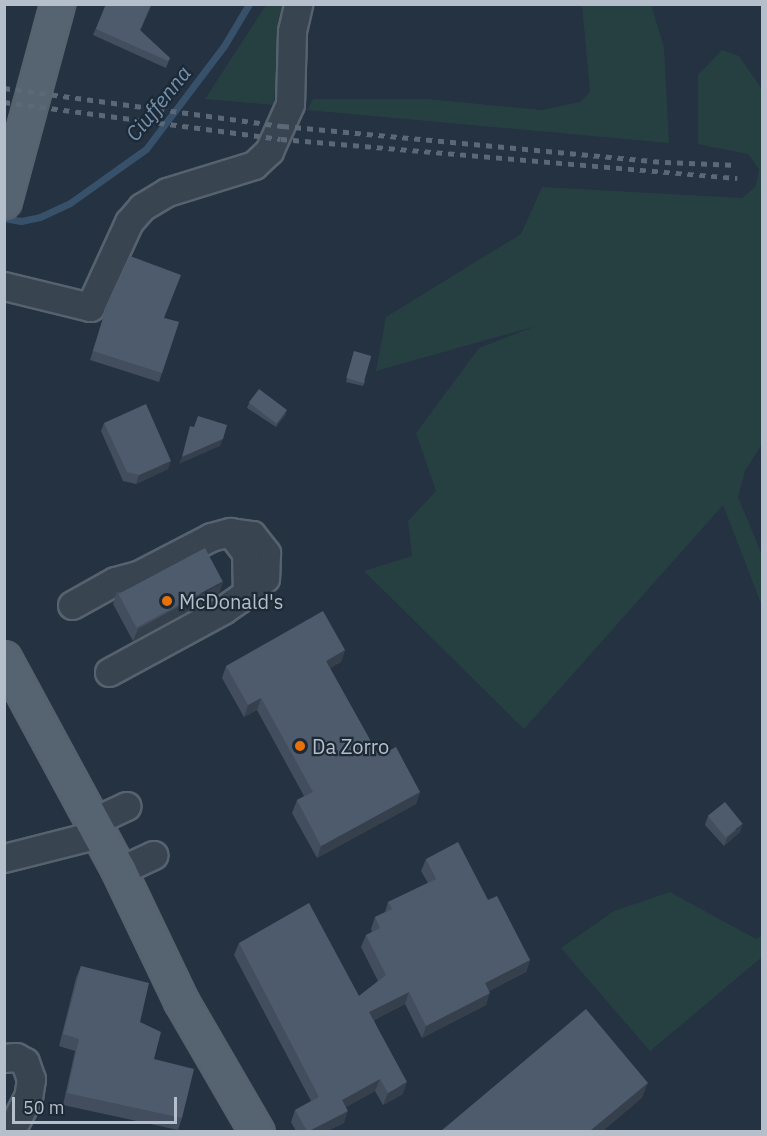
<!DOCTYPE html>
<style>
body{margin:0}
#map{position:relative;width:767px;height:1136px;overflow:hidden;background:#243241;font-family:"IBM Plex Sans",sans-serif}
div>[style]{position:absolute}
.green>*{inset:0;background:#264042}
.stream>*{height:7px;margin:-3.5px;padding:0 3.5px;transform-origin:3.5px;border-radius:3.5px;background:#38516a}
.roads{filter:drop-shadow(2px 0 #56626e) drop-shadow(-2px 0 #56626e) drop-shadow(0 2px #56626e) drop-shadow(0 -2px #56626e)}
.minor>*{height:27px;margin:-13.5px;padding:0 13.5px;transform-origin:13.5px;border-radius:13.5px;background:#384450}
.major>*{height:33px;margin:-16.5px;padding:0 16.5px;transform-origin:16.5px;border-radius:16.5px;background:#566370}
.rail>*{height:4.5px;margin-top:-2.25px;transform-origin:0;background:repeating-linear-gradient(90deg,#5a6877 0 6px,transparent 0 12px)}
.wall>*{inset:0;background:#424e5d}
.shaded-wall>*{inset:0;background:#36404c}
.building>*{inset:0;background:#4d5b6c;transform-origin:0 0}
.dots>*{width:16px;height:16px;translate:-50% -50%;box-sizing:border-box;border:3px solid #1d2935;border-radius:50%}
span{translate:-50% -50%;white-space:nowrap;text-align:center;line-height:1.15;-webkit-text-stroke:4.5px #1d2935;paint-order:stroke}
.poi-label{font-size:20px;color:#b5bfcb}
.left{translate:0 -50%;text-align:left}
.water-label{font-size:21px;color:#7391af;font-style:italic}
.frame{position:absolute;inset:0;border:6px solid #b5bfcb;pointer-events:none}
.scale{position:absolute;left:12px;top:1097px;width:165px;height:27px;box-sizing:border-box;border:3px solid #b5bfcb;border-top:0;padding-left:8px;font-size:18px;line-height:21px;white-space:nowrap;color:#b5bfcb;-webkit-text-stroke:4px #1d2935;paint-order:stroke}
</style>
<div id="map">
<div class="green">
<i style="clip-path:polygon(266px 5px,287px 5px,278px 34px,274px 105px,205px 99px)"></i>
<i style="clip-path:polygon(582px 5px,651px 5px,664px 47px,669px 143px,307px 110px,313px 99px,427px 99px,542px 110px,580px 102px,590px 92px)"></i>
<i style="clip-path:polygon(722px 50px,739px 56px,762px 89px,762px 444px,745px 471px,738px 497px,762px 555px,762px 606px,723px 505px,524px 729px,364px 571px,412px 556px,408px 521px,436px 491px,416px 433px,479px 348px,536px 326px,376px 371px,386px 317px,521px 234px,542px 187px,742px 198px,756px 186px,759px 169px,748px 154px,698px 144px,698px 75px)"></i>
<i style="clip-path:polygon(670px 892px,756px 939px,762px 935px,762px 957px,650px 1051px,561px 948px,614px 911px)"></i>
</div>
<div class="stream">
<i style="left:4px;top:218px;width:17px;rotate:10deg"></i>
<i style="left:21px;top:221px;width:19px;rotate:-12deg"></i>
<i style="left:40px;top:217px;width:33px;rotate:-25deg"></i>
<i style="left:70px;top:203px;width:93px;rotate:-35.4deg"></i>
<i style="left:146px;top:149px;width:129px;rotate:-52.9deg"></i>
<i style="left:224px;top:46px;width:49px;rotate:-59.2deg"></i>
</div>
<div class="roads">
<div class="minor">
<i style="left:4px;top:286px;width:89px;rotate:13.7deg"></i>
<i style="left:90px;top:307px;width:94px;rotate:-65.4deg"></i>
<i style="left:129px;top:222px;width:20px;rotate:-49deg"></i>
<i style="left:142px;top:207px;width:29px;rotate:-31deg"></i>
<i style="left:167px;top:192px;width:91px;rotate:-17.2deg"></i>
<i style="left:254px;top:165px;width:21px;rotate:-43deg"></i>
<i style="left:269px;top:151px;width:51px;rotate:-65.9deg"></i>
<i style="left:290px;top:104px;width:73px;rotate:-88.4deg"></i>
<i style="left:292px;top:31px;width:28px;rotate:-77deg"></i>
<i style="left:72px;top:605px;width:49px;rotate:-29.2deg"></i>
<i style="left:115px;top:581px;width:24px;rotate:-15deg"></i>
<i style="left:138px;top:575px;width:82px;rotate:-27.5deg"></i>
<i style="left:211px;top:537px;width:20px;rotate:-15deg"></i>
<i style="left:230px;top:532px;width:22px;rotate:8deg"></i>
<i style="left:252px;top:535px;width:23px;rotate:52deg"></i>
<i style="left:266px;top:553px;width:25px;rotate:92deg"></i>
<i style="left:265px;top:578px;width:23px;rotate:140deg"></i>
<i style="left:109px;top:672px;width:130px;rotate:-28.5deg"></i>
<i style="left:223px;top:610px;width:29px;rotate:-35deg"></i>
<i style="left:247px;top:593px;width:40px;rotate:-91.4deg"></i>
<i style="left:246px;top:553px;width:26px;rotate:-127deg"></i>
<i style="left:92px;top:822px;width:38px;rotate:-25deg"></i>
<i style="left:4px;top:858px;width:98px;rotate:-14.2deg"></i>
<i style="left:119px;top:871px;width:38px;rotate:-25deg"></i>
<i style="left:4px;top:1058px;width:12px;rotate:-5deg"></i>
<i style="left:16px;top:1057px;width:10px;rotate:29deg"></i>
<i style="left:25px;top:1062px;width:18px;rotate:71deg"></i>
<i style="left:31px;top:1079px;width:18px;rotate:99deg"></i>
<i style="left:28px;top:1097px;width:39px;rotate:117deg"></i>
</div>
<div class="major">
<i style="left:4px;top:201px;width:204px;rotate:-74.9deg"></i>
<i style="left:4px;top:658px;width:242px;rotate:61.6deg"></i>
<i style="left:119px;top:871px;width:144px;rotate:64.5deg"></i>
<i style="left:181px;top:1001px;width:151px;rotate:59.9deg"></i>
</div>
</div>
<div class="rail">
<i style="left:4px;top:88px;width:282px;rotate:7.8deg"></i>
<i style="left:283px;top:126px;width:384px;rotate:5.4deg"></i>
<i style="left:665px;top:162px;width:72px;rotate:2.4deg"></i>
<i style="left:4px;top:102px;width:279px;rotate:7.6deg"></i>
<i style="left:281px;top:139px;width:458px;rotate:4.9deg"></i>
</div>
<div class="wall">
<i style="clip-path:polygon(106px 4px,152px 4px,140px 31px,170px 58px,166px 68px,93px 35px)"></i>
<i style="clip-path:polygon(107px 305px,164px 318px,179px 322px,159px 382px,90px 360px)"></i>
<i style="clip-path:polygon(354px 351px,365px 382px,363px 386px,346px 382px)"></i>
<i style="clip-path:polygon(249px 403px,286px 414px,276px 427px,247px 408px)"></i>
<i style="clip-path:polygon(104px 423px,168px 469px,136px 484px,123px 481px,101px 431px)"></i>
<i style="clip-path:polygon(117px 592px,219px 594px,133px 641px,113px 604px)"></i>
<i style="clip-path:polygon(345px 650px,341px 662px,330px 668px,379px 756px,420px 792px,416px 804px,317px 858px,292px 813px,297px 800px,304px 796px,257px 710px,244px 717px,222px 678px,226px 666px)"></i>
<i style="clip-path:polygon(708px 816px,740px 832px,724px 846px,705px 825px)"></i>
<i style="clip-path:polygon(426px 859px,488px 900px,530px 960px,526px 972px,489px 991px,486px 1005px,422px 1038px,405px 1004px,374px 1020px,403px 1094px,383px 1105px,375px 1091px,346px 1107px,344px 1123px,327px 1131px,296px 1131px,291px 1122px,295px 1110px,311px 1101px,234px 955px,239px 943px,359px 996px,378px 981px,361px 947px,366px 935px,372px 932px,371px 929px,375px 917px,385px 912px,388px 902px,428px 883px,421px 871px)"></i>
<i style="clip-path:polygon(81px 966px,140px 1022px,154px 1059px,182px 1118px,178px 1130px,63px 1105px,75px 1051px,59px 1046px,76px 978px)"></i>
</div>
<div class="shaded-wall">
<i style="clip-path:polygon(287px 410px,286px 414px,276px 427px,277px 423px)"></i>
<i style="clip-path:polygon(223px 439px,220px 446px,179px 464px,182px 457px)"></i>
<i style="clip-path:polygon(171px 461px,168px 469px,136px 484px,139px 475px)"></i>
<i style="clip-path:polygon(223px 582px,219px 594px,133px 641px,138px 629px)"></i>
<i style="clip-path:polygon(345px 650px,341px 662px,322px 673px,326px 661px)"></i>
<i style="clip-path:polygon(261px 698px,257px 710px,244px 717px,248px 705px)"></i>
<i style="clip-path:polygon(420px 792px,416px 804px,317px 858px,321px 846px)"></i>
<i style="clip-path:polygon(743px 824px,740px 832px,724px 846px,727px 838px)"></i>
<i style="clip-path:polygon(530px 960px,526px 972px,481px 995px,485px 983px)"></i>
<i style="clip-path:polygon(409px 992px,405px 1004px,365px 1024px,369px 1012px)"></i>
<i style="clip-path:polygon(490px 993px,486px 1005px,422px 1038px,426px 1026px)"></i>
<i style="clip-path:polygon(380px 1079px,375px 1091px,337px 1112px,342px 1100px)"></i>
<i style="clip-path:polygon(407px 1082px,403px 1094px,383px 1105px,388px 1093px)"></i>
<i style="clip-path:polygon(648px 1083px,642px 1098px,603px 1131px,590px 1131px)"></i>
<i style="clip-path:polygon(348px 1111px,344px 1123px,327px 1131px,309px 1131px)"></i>
</div>
<div class="building">
<i style="clip-path:polygon(106px 4px,151px 4px,140px 30px,170px 58px,168px 61px,96px 29px)"></i>
<i style="clip-path:polygon(130px 256px,181px 275px,164px 318px,179px 322px,162px 373px,93px 351px,107px 305px)"></i>
<i style="left:354px;top:351px;width:18px;height:28px;rotate:16deg"></i>
<i style="left:259px;top:389px;width:35px;height:17px;rotate:37deg"></i>
<i style="clip-path:polygon(146px 404px,171px 461px,139px 475px,127px 472px,104px 423px)"></i>
<i style="clip-path:polygon(198px 416px,227px 425px,223px 439px,182px 457px,190px 426px,194px 427px)"></i>
<i style="left:205px;top:548px;width:38px;height:98px;rotate:62deg"></i>
<i style="clip-path:polygon(323px 611px,345px 650px,326px 661px,379px 756px,396px 747px,420px 792px,321px 846px,297px 800px,313px 792px,261px 698px,248px 705px,226px 666px)"></i>
<i style="left:725px;top:802px;width:28px;height:22px;rotate:51deg"></i>
<i style="clip-path:polygon(458px 842px,488px 900px,497px 896px,530px 960px,485px 983px,490px 993px,426px 1026px,409px 992px,369px 1012px,407px 1082px,388px 1093px,380px 1079px,342px 1100px,348px 1111px,309px 1131px,307px 1131px,295px 1110px,319px 1097px,239px 943px,309px 903px,359px 996px,386px 975px,366px 935px,380px 928px,375px 917px,392px 909px,388px 902px,436px 879px,426px 859px)"></i>
<i style="clip-path:polygon(81px 966px,149px 983px,140px 1022px,161px 1032px,154px 1059px,194px 1069px,182px 1118px,67px 1093px,79px 1039px,63px 1034px)"></i>
<i style="clip-path:polygon(586px 1009px,648px 1083px,590px 1131px,441px 1131px)"></i>
</div>
<div class="dots">
<i style="left:167px;top:601px;background:#e8710a"></i>
<i style="left:300px;top:746px;background:#e8710a"></i>
</div>
<div class="poi-label">
<span class="left" style="left:179px;top:601px">McDonald's</span>
<span class="left" style="left:312px;top:746px">Da Zorro</span>
</div>
<div class="water-label">
<span style="left:158px;top:103px;rotate:-51deg">Ciuffenna</span>
</div>
<div class="frame"></div>
<div class="scale">50 m</div>
</div>
